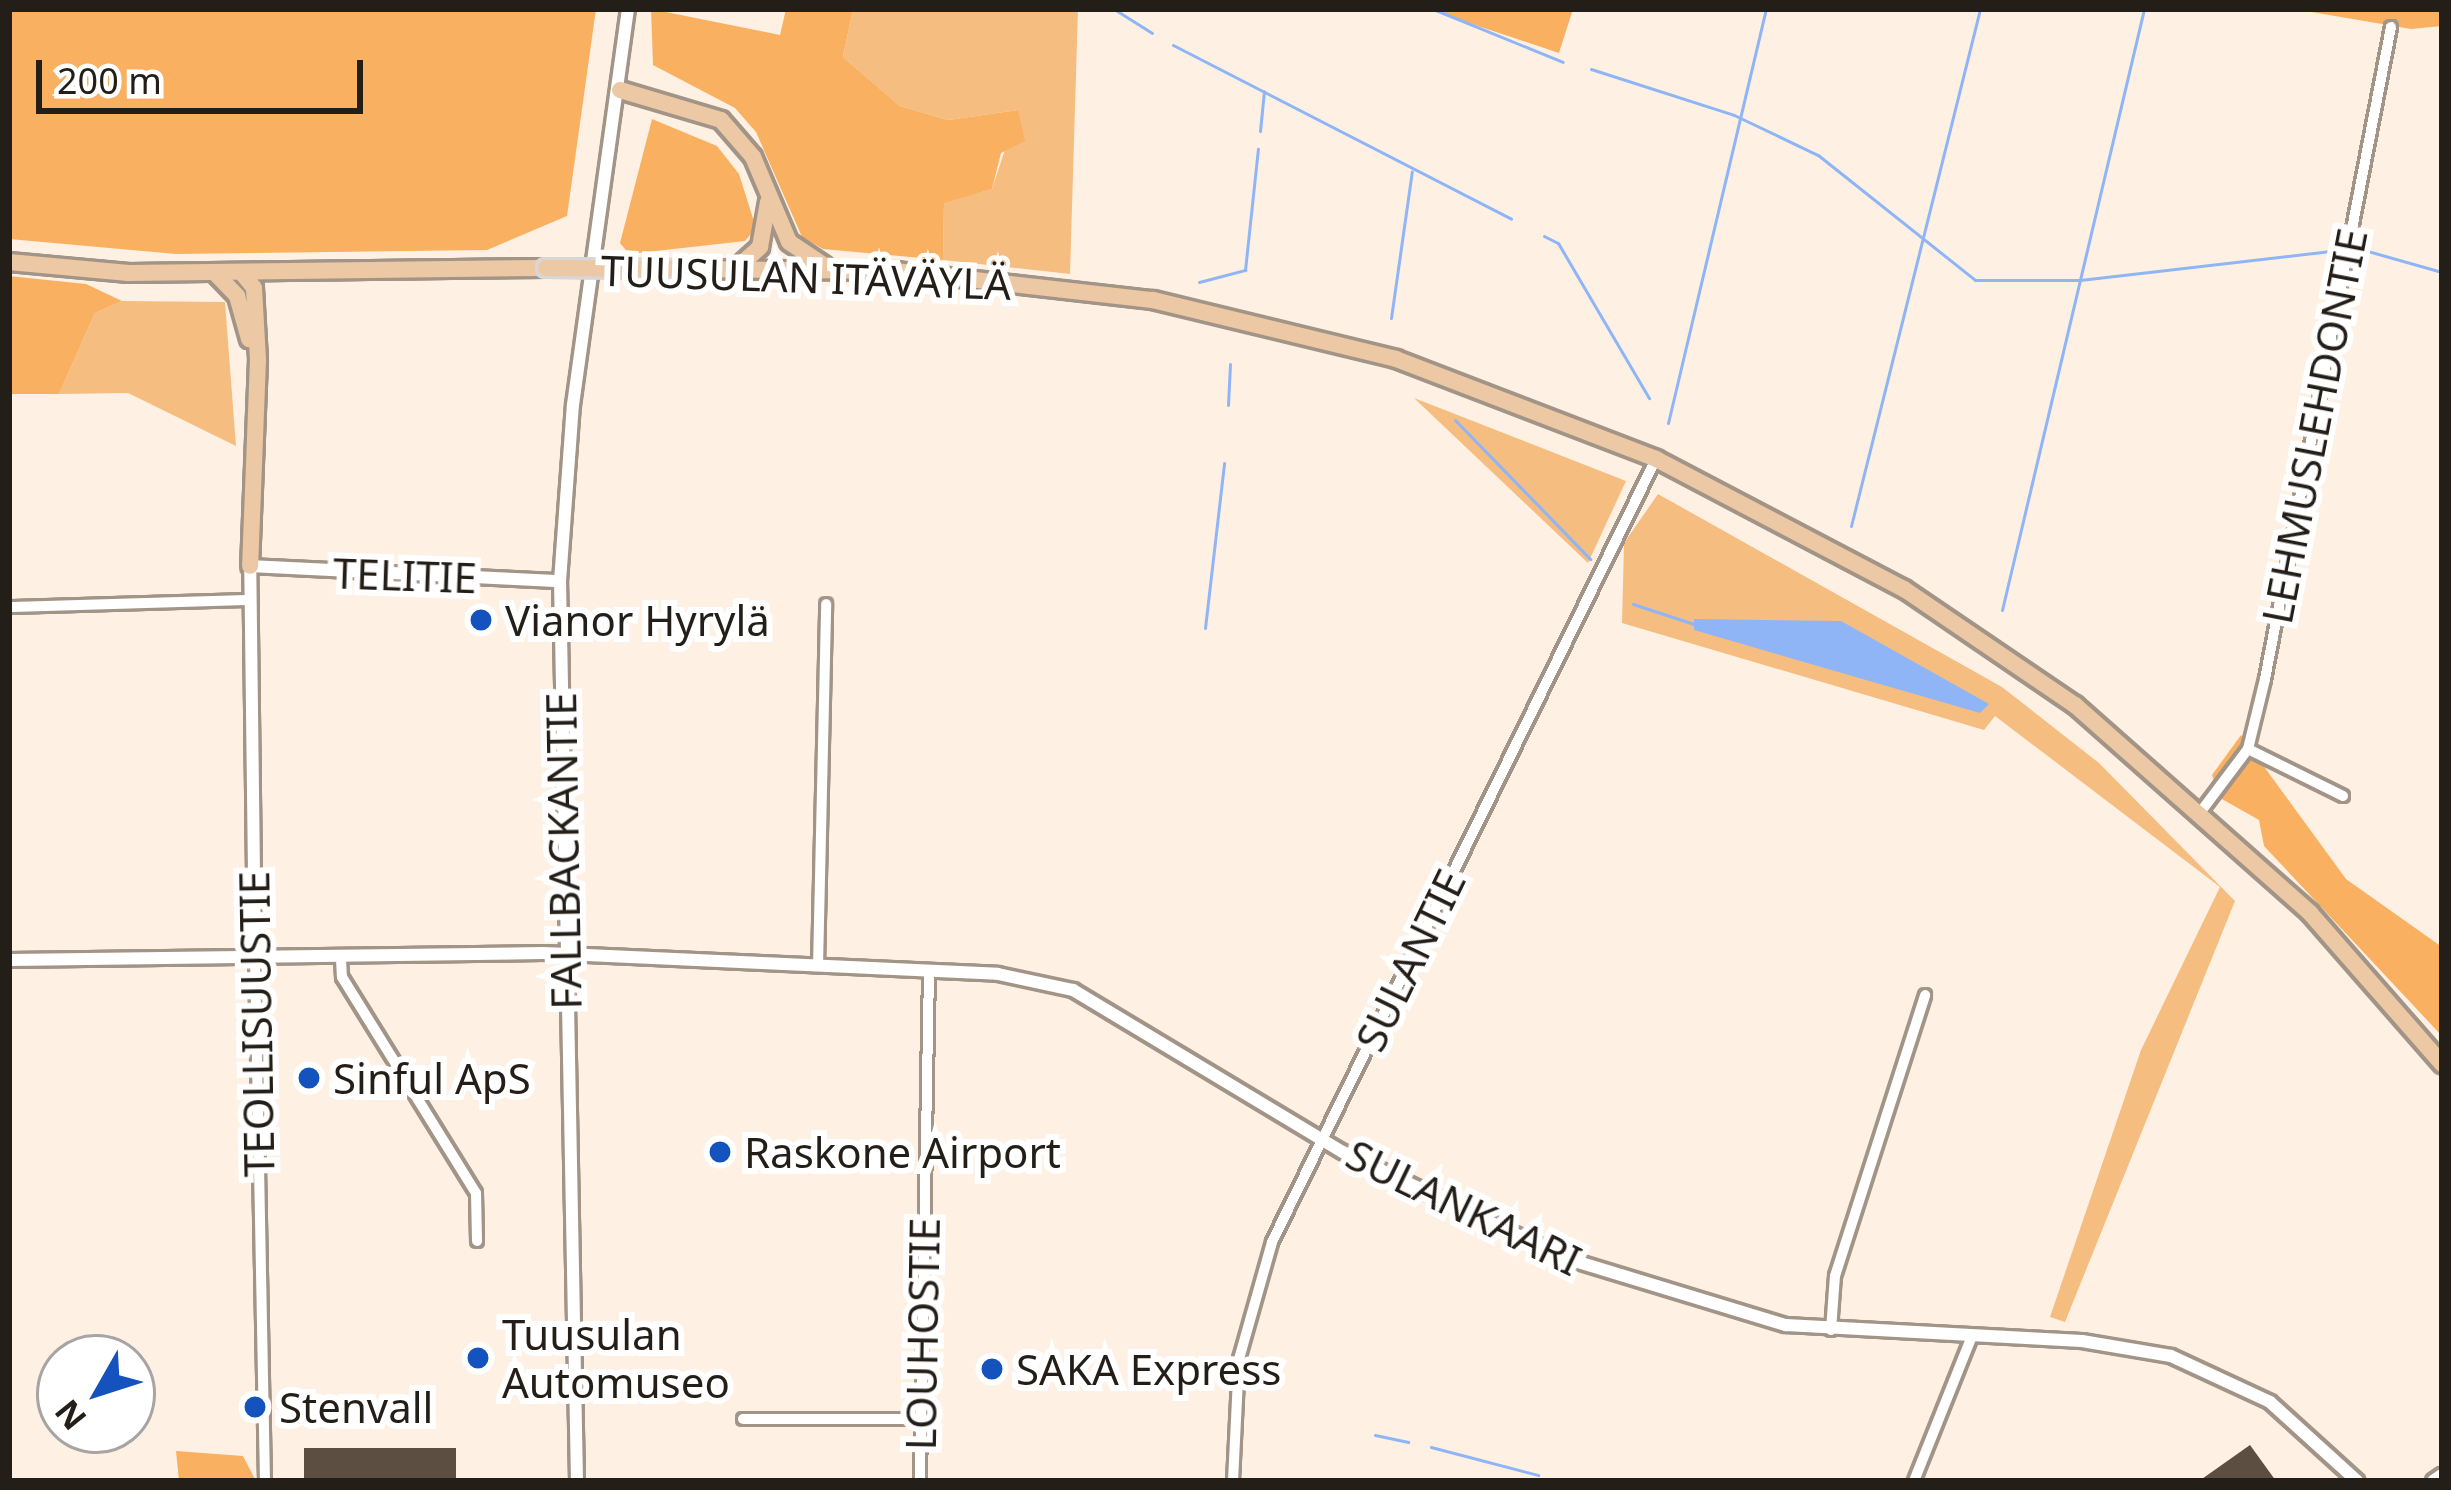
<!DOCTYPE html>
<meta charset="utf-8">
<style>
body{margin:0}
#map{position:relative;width:2451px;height:1490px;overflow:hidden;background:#fef1e4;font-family:"Noto Sans",sans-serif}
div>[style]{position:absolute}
.green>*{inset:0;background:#f6bd81}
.forest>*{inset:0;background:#f9b161}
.water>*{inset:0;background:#8fb5f6}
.stream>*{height:3px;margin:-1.5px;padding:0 1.5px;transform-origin:1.5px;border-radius:1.5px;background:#8fb5f6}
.building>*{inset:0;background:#5c4f42;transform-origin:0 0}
.roads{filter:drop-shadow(3px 0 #a29486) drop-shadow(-3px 0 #a29486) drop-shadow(0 3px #a29486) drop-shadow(0 -3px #a29486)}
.minor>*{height:10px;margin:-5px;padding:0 5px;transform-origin:5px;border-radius:5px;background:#fff}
.tertiary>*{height:12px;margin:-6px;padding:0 6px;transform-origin:6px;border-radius:6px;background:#fff}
.primary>*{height:16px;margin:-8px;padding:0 8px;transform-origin:8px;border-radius:8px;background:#ecc9a4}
.bridges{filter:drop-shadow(3px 0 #d8d6d6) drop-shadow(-3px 0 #d8d6d6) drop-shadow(0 3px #d8d6d6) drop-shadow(0 -3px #d8d6d6)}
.primary-bridge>*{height:16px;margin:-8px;padding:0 8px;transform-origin:8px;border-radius:8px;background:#ecc9a4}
.dots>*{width:33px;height:33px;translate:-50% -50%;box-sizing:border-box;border:6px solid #fff;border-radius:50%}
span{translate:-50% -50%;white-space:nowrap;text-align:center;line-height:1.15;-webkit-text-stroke:12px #fff;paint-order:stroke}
.street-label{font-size:42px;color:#241e19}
.poi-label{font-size:42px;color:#241e19}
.left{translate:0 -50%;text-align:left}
.frame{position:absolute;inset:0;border:12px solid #241e19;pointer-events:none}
.north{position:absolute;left:36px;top:1334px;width:120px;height:120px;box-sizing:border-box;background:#fff;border:3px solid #a7a5a3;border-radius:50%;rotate:231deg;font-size:33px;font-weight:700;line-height:48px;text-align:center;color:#241e19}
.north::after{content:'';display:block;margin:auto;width:42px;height:54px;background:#1452be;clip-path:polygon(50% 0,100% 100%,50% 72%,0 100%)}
.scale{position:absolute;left:36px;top:60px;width:327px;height:54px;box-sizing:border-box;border:6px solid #241e19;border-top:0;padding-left:15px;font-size:36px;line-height:42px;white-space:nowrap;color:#241e19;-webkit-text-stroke:9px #fff;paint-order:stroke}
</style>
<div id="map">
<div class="green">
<i style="clip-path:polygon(853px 9px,1078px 9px,1070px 274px,943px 260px,944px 202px,992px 189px,1018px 110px,948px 120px,900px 106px,843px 57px)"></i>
<i style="clip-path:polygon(122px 301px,225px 302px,236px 446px,128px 393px,59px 394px,95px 313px)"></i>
<i style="clip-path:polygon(1414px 398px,1626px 481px,1588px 563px)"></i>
<i style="clip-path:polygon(1658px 494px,2002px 687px,2099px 763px,2235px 901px,2065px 1322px,2050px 1317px,2141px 1050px,2220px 887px,1995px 716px,1984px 730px,1622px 623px,1624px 543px)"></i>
</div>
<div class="forest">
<i style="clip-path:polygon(9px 9px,596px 9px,567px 216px,487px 250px,176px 254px,9px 239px)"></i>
<i style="clip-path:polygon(651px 9px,780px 35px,786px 9px,853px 9px,843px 57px,900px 106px,948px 120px,1018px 110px,1025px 141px,1001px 153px,992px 189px,944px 203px,943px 260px,823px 249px,802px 237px,756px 132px,735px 108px,653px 65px)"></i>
<i style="clip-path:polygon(1427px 9px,1573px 9px,1559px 53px)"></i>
<i style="clip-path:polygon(2294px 9px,2442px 9px,2442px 26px,2411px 29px)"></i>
<i style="clip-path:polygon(652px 119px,717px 146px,739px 174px,756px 228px,745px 241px,629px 254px,620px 243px)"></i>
<i style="clip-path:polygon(9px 276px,86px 284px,122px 301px,95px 313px,59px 394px,9px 394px)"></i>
<i style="clip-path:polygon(2241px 735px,2346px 879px,2442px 947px,2442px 1036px,2264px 846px,2259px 820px,2220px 798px,2212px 775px)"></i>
<i style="clip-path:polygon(176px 1451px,243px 1456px,256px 1481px,179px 1481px)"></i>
</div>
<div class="water">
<i style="clip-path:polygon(1694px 619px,1841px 621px,1989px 704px,1980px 713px,1694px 630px)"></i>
</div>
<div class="stream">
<i style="left:1114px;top:9px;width:45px;rotate:32.3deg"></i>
<i style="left:1433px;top:9px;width:140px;rotate:22.2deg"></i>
<i style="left:1173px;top:45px;width:380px;rotate:27.2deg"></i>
<i style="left:1591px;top:69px;width:150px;rotate:17.8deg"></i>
<i style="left:1734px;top:115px;width:93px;rotate:25.5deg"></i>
<i style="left:1818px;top:155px;width:201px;rotate:38.5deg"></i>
<i style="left:1975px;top:280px;width:105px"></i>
<i style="left:2080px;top:280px;width:263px;rotate:-6.6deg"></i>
<i style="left:1260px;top:131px;width:40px;rotate:-84.3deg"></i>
<i style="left:1544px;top:236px;width:16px;rotate:27deg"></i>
<i style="left:1558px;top:243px;width:180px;rotate:59.6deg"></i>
<i style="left:2357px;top:248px;width:88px;rotate:15.8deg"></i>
<i style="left:1199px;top:282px;width:48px;rotate:-14.6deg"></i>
<i style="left:1245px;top:270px;width:122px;rotate:-83.9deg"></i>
<i style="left:1391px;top:318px;width:148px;rotate:-81.9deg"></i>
<i style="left:1228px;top:405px;width:41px;rotate:-87.2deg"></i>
<i style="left:1455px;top:420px;width:194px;rotate:45.8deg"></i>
<i style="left:1668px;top:423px;width:425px;rotate:-76.7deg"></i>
<i style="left:1851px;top:526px;width:533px;rotate:-75.99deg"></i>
<i style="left:1633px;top:604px;width:64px;rotate:18.2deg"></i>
<i style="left:2002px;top:610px;width:618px;rotate:-76.71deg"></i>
<i style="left:1205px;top:628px;width:166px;rotate:-83.4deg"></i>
<i style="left:1375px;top:1435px;width:34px;rotate:12deg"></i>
<i style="left:1431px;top:1447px;width:111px;rotate:14.7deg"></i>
</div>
<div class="building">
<i style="clip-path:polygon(2250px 1445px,2276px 1481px,2199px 1481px)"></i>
<i style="left:456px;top:1448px;width:33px;height:152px;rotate:90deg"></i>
</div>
<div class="roads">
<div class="minor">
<i style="left:9px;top:607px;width:241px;rotate:-1.7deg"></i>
<i style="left:2248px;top:749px;width:106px;rotate:26.3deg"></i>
<i style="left:2202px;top:810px;width:76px;rotate:-53deg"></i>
<i style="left:2248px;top:749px;width:72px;rotate:-76.3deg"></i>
<i style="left:2265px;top:679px;width:664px;rotate:-79.06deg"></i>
<i style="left:255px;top:956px;width:525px;rotate:88.91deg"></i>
<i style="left:341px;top:959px;width:18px;rotate:87deg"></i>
<i style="left:342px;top:977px;width:254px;rotate:58.2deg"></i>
<i style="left:476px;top:1193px;width:48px;rotate:88.8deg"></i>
<i style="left:818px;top:966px;width:362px;rotate:-88.7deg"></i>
<i style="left:1831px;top:1330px;width:54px;rotate:-85.8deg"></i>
<i style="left:1835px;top:1276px;width:295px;rotate:-72.2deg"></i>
<i style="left:743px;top:1419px;width:178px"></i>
<i style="left:920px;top:1481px;width:510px;rotate:-88.99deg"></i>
<i style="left:1233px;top:1481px;width:122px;rotate:-87.2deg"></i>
<i style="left:1239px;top:1359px;width:122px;rotate:-74.2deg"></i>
<i style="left:1272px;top:1242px;width:872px;rotate:-63.88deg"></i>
<i style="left:1914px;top:1481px;width:156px;rotate:-68.2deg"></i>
</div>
<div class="tertiary">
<i style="left:255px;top:956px;width:390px;rotate:-90.7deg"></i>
<i style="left:250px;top:566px;width:310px;rotate:2.8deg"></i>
<i style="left:9px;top:960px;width:534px;rotate:-0.75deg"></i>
<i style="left:543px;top:953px;width:455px;rotate:2.6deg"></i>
<i style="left:998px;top:974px;width:77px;rotate:12deg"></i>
<i style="left:1073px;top:990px;width:315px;rotate:31deg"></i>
<i style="left:1343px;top:1152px;width:246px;rotate:25.5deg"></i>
<i style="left:1565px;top:1258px;width:231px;rotate:16.9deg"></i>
<i style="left:1786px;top:1325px;width:296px;rotate:3.1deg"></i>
<i style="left:2082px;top:1341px;width:90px;rotate:9.6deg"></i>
<i style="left:2171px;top:1356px;width:109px;rotate:24.9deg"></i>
<i style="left:2270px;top:1402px;width:118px;rotate:42.2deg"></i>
<i style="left:577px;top:1481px;width:900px;rotate:-91.08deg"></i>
<i style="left:560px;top:581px;width:176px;rotate:-85.8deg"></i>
<i style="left:573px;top:405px;width:400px;rotate:-82.1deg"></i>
<i style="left:2433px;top:1481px;width:11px;rotate:-34deg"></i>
</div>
<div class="primary">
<i style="left:620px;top:90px;width:105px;rotate:16.5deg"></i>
<i style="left:721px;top:120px;width:49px;rotate:49.1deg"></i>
<i style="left:753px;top:157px;width:92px;rotate:67deg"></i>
<i style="left:789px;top:242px;width:43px;rotate:33.7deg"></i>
<i style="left:9px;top:262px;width:120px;rotate:5.3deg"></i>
<i style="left:128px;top:273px;width:418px;rotate:-0.7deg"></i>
<i style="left:738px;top:267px;width:30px;rotate:-42deg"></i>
<i style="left:760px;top:247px;width:46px;rotate:-79.9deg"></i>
<i style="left:680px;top:269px;width:217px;rotate:0.5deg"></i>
<i style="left:897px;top:271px;width:258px;rotate:6.5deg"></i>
<i style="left:1153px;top:300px;width:250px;rotate:13.6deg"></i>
<i style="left:1396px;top:359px;width:279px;rotate:21deg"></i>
<i style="left:1656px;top:459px;width:280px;rotate:27.7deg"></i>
<i style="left:1904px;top:589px;width:207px;rotate:34.2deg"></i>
<i style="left:2075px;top:705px;width:314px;rotate:41.5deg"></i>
<i style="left:2310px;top:913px;width:201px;rotate:48.8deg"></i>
<i style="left:215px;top:273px;width:32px;rotate:46deg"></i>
<i style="left:237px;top:296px;width:45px;rotate:74.4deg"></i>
<i style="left:242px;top:273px;width:19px;rotate:51deg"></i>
<i style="left:254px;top:288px;width:72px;rotate:86.8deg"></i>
<i style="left:258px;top:360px;width:206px;rotate:92.2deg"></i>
</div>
</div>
<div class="bridges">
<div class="primary-bridge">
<i style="left:546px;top:268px;width:134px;rotate:0.4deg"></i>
</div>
</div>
<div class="dots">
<i style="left:481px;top:620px;background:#1452be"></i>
<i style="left:309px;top:1078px;background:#1452be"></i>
<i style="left:720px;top:1152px;background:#1452be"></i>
<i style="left:478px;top:1358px;background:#1452be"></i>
<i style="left:992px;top:1369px;background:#1452be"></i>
<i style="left:255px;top:1407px;background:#1452be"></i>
</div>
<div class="street-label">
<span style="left:806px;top:277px;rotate:2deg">TUUSULAN ITÄVÄYLÄ</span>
<span style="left:2314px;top:426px;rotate:-79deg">LEHMUSLEHDONTIE</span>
<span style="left:405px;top:575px;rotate:2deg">TELITIE</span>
<span style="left:563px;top:851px;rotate:-91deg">FALLBACKANTIE</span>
<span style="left:1410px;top:960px;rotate:-64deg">SULANTIE</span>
<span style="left:256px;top:1024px;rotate:-91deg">TEOLLISUUSTIE</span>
<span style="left:1464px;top:1207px;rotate:26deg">SULANKAARI</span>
<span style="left:922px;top:1334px;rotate:-89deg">LOUHOSTIE</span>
</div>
<div class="poi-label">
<span class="left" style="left:505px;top:620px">Vianor Hyrylä</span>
<span class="left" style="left:333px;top:1078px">Sinful ApS</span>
<span class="left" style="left:744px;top:1152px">Raskone Airport</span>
<span class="left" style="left:502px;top:1358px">Tuusulan<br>Automuseo</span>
<span class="left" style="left:1016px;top:1369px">SAKA Express</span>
<span class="left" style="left:279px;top:1407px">Stenvall</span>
</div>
<div class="frame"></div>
<div class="north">N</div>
<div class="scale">200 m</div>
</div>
